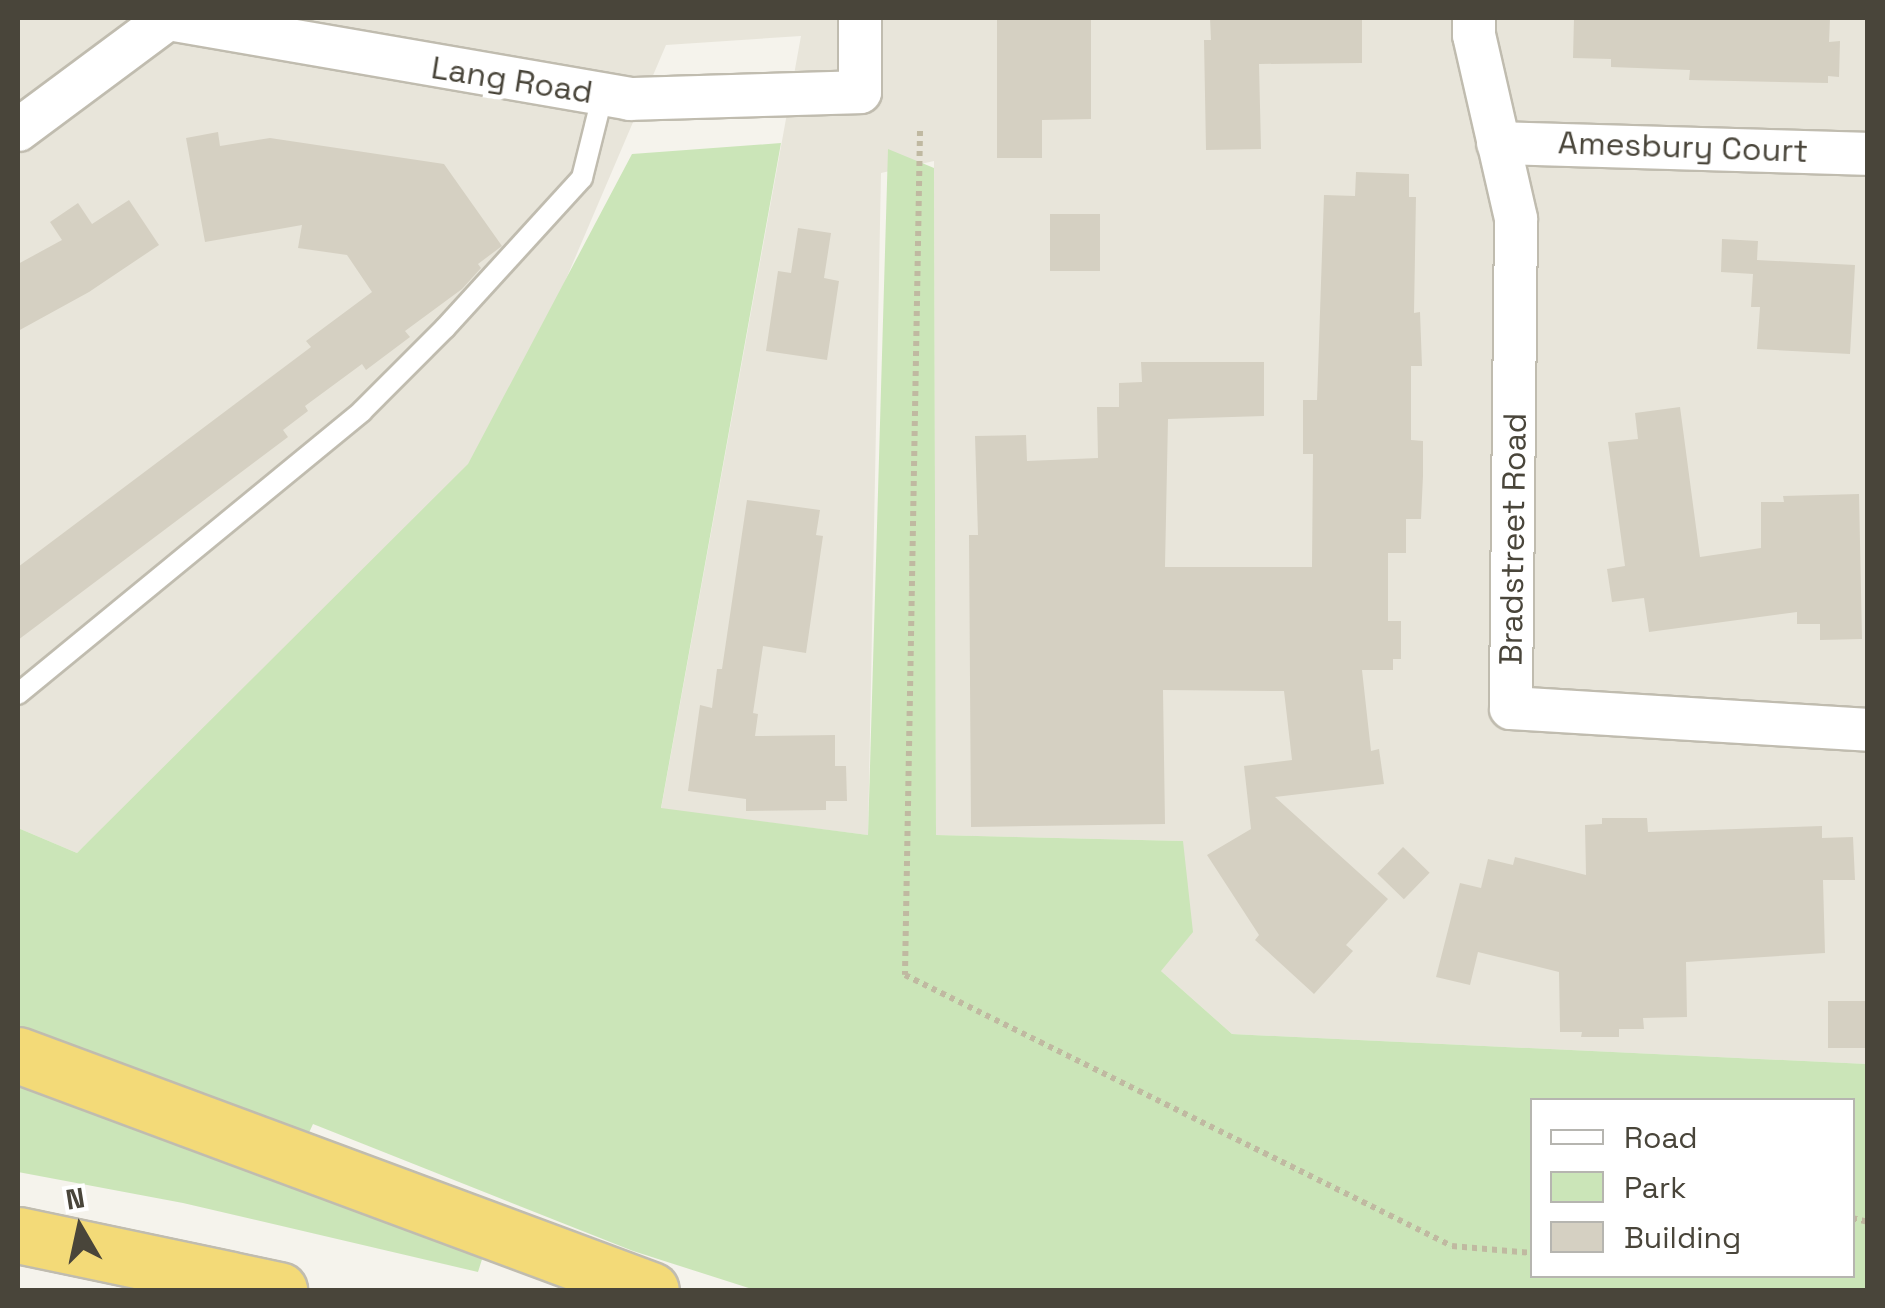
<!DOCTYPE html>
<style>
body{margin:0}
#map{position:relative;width:1885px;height:1308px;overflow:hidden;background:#f5f3ec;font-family:"Space Grotesk",sans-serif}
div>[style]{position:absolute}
.residential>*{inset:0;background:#e8e5da}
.green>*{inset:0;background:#cbe5b8}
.building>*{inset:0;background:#d5d0c2;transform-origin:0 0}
.path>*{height:6px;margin-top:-3px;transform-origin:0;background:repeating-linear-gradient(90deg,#c0b9a1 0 5px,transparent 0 10px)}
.roads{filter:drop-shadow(2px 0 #c0bcaf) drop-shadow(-2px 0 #c0bcaf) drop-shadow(0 2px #c0bcaf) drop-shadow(0 -2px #c0bcaf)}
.service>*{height:20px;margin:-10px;padding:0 10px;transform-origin:10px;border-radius:10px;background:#fff}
.minor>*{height:42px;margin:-21px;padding:0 21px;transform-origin:21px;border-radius:21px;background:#fff}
.motorway>*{height:55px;margin:-27.5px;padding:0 27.5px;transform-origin:27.5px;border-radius:27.5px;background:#f3da78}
span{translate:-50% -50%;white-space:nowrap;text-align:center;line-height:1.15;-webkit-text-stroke:10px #fff;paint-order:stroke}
.street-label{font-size:32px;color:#49453a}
.frame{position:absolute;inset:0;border:20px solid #49453a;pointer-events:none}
.legend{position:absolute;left:1530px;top:1098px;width:325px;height:180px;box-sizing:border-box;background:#fff;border:2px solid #b6b5b0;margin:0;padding:12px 18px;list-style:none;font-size:30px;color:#49453a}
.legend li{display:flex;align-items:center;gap:20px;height:50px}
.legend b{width:50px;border:2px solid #b6b5b0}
.north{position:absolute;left:30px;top:1178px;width:100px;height:100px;-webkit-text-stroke:8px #fff;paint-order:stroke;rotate:351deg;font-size:28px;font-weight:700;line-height:40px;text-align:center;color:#49453a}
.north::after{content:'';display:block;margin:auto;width:35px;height:45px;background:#49453a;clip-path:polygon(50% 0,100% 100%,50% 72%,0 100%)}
</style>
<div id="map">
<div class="residential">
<i style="clip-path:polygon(18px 18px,1867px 18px,1867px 1064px,1232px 1034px,1161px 971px,1183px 841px,936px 835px,934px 161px,881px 173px,868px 835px,661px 809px,801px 36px,666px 45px,487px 464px,77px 853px,18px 828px)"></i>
</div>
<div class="green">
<i style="clip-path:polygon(evenodd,781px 143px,661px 808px,868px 835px,888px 149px,934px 168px,936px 835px,1183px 841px,1193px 932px,1161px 971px,1232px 1034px,1867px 1064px,1867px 1290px,755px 1290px,633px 1251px,313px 1124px,307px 1137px,18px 1035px,18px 828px,77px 853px,468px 464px,632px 154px,781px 143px,1532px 1100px,1852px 1100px,1852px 1276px,1532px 1276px,1532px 1100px)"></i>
<i style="clip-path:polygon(18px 1084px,484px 1253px,478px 1272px,183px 1203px,18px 1172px)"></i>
</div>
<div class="building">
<i style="clip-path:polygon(997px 18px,1091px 18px,1091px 119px,1042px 120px,1042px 158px,997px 158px)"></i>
<i style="clip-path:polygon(1210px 18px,1362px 18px,1362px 63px,1259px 64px,1261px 149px,1206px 150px,1204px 40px,1211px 40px)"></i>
<i style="clip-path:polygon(1574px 18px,1830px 19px,1829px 42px,1840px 41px,1839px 77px,1828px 76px,1828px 83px,1689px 80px,1690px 70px,1611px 67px,1611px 59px,1573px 58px)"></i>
<i style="clip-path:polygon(218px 132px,220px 146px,270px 138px,444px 164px,502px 246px,478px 264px,481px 268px,462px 289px,405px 331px,410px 337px,366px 370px,362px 364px,305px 406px,308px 411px,283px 430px,288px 437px,18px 640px,18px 567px,311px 347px,306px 341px,372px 292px,347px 255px,298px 248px,302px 225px,205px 242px,186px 138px)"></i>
<i style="clip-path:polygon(1356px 172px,1409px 174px,1409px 197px,1416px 197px,1414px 313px,1420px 312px,1422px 366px,1411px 366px,1411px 440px,1423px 441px,1423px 476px,1421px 519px,1406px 519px,1406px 553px,1388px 553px,1388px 621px,1401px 621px,1401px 659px,1393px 659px,1393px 670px,1362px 670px,1371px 751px,1379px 749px,1384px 784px,1275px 797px,1388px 899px,1346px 945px,1353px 951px,1314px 994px,1255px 940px,1259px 935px,1207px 855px,1251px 829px,1244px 766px,1292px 760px,1284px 691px,1163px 690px,1165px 824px,971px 827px,969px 535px,978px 535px,975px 436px,1026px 435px,1027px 461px,1098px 458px,1097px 407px,1119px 407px,1119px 383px,1142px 382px,1141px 362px,1264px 362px,1264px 416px,1168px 419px,1165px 567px,1312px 567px,1313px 454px,1303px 454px,1303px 400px,1317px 400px,1324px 195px,1355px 196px)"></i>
<i style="clip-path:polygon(129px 200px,159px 245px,89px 292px,18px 331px,18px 264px,62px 240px,50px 222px,78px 203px,92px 224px)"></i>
<i style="left:1100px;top:214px;width:57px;height:50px;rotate:90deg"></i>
<i style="clip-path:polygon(798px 228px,831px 233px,824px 278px,839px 281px,827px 360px,766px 351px,778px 271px,791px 273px)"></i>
<i style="clip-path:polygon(1722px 239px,1758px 241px,1757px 260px,1855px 265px,1850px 354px,1757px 349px,1760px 307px,1751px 307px,1753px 274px,1721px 272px)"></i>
<i style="clip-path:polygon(1680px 407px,1700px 557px,1761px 548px,1761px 502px,1784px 502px,1783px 496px,1859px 494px,1862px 639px,1820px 640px,1820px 624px,1797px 624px,1797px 612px,1649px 632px,1644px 598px,1612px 602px,1607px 569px,1625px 566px,1608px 442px,1638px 439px,1635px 413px)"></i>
<i style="clip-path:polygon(747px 500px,820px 510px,816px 535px,823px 536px,806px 653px,763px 646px,753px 713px,758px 714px,755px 736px,835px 735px,835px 766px,846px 766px,847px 801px,826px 801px,826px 810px,746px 811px,746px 799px,688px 791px,700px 705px,712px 708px,717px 669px,722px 669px)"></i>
<i style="clip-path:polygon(1602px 818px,1647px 818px,1648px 832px,1822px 826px,1822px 838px,1853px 837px,1855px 880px,1823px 880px,1825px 953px,1686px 962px,1687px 1017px,1643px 1018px,1644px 1029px,1619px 1029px,1619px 1037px,1581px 1037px,1582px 1032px,1560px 1032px,1559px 972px,1478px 952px,1470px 985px,1436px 977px,1460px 883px,1481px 888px,1488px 859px,1513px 865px,1515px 857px,1586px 875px,1585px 825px,1602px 824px)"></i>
<i style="left:1403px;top:847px;width:37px;height:37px;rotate:44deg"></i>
<i style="left:1865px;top:1001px;width:47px;height:37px;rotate:90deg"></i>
</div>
<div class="path">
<i style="left:920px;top:131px;width:844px;rotate:91.02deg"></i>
<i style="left:905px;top:975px;width:610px;rotate:26.36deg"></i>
<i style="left:1452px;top:1246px;width:80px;rotate:5deg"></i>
<i style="left:1852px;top:1218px;width:16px;rotate:14deg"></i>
</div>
<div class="roads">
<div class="service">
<i style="left:18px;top:694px;width:445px;rotate:-39.4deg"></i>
<i style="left:362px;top:411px;width:117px;rotate:-45deg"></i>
<i style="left:445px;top:328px;width:203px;rotate:-47.6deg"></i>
<i style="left:582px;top:178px;width:87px;rotate:-76deg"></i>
</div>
<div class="minor">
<i style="left:1474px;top:18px;width:17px;rotate:90deg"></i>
<i style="left:1474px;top:35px;width:189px;rotate:77.1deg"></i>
<i style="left:1516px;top:219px;width:489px;rotate:90.6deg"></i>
<i style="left:1511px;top:708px;width:358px;rotate:3.5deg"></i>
<i style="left:168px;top:19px;width:469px;rotate:9.8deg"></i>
<i style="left:630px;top:99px;width:230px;rotate:-1.7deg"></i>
<i style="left:860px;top:92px;width:74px;rotate:-90deg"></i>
<i style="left:18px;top:130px;width:188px;rotate:-36.6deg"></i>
<i style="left:1498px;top:143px;width:370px;rotate:1.7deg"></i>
</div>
<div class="motorway">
<i style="left:18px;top:1055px;width:675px;rotate:20.37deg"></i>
<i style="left:18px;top:1235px;width:267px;rotate:11.9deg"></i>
</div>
</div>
<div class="street-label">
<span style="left:512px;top:80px;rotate:9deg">Lang Road</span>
<span style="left:1683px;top:147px;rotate:2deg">Amesbury Court</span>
<span style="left:1513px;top:539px;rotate:-89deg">Bradstreet Road</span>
</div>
<div class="frame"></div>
<ul class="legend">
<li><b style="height:12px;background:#fff"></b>Road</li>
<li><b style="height:28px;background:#cbe5b8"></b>Park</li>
<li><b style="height:28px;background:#d5d0c2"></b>Building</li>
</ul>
<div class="north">N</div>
</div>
